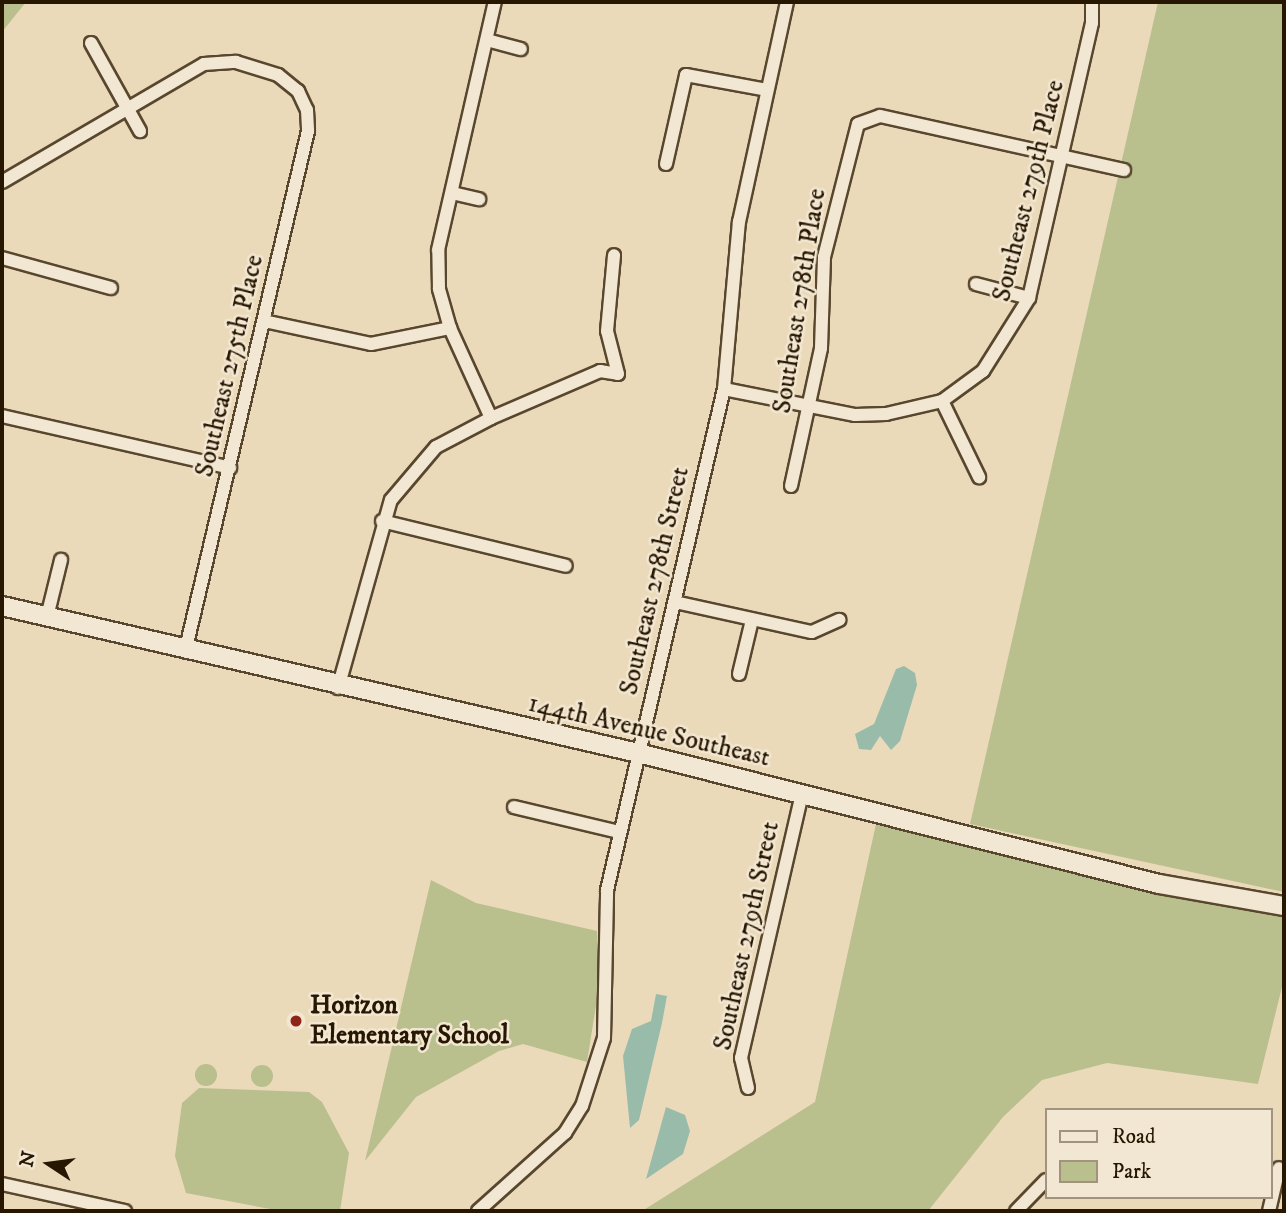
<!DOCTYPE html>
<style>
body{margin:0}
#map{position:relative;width:1286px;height:1213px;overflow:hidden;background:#ebdaba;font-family:"IM FELL DW Pica",serif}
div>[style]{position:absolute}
.green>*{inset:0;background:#babf8e}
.round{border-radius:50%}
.water>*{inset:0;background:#9ba}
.roads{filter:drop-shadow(2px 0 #58472e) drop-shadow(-2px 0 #58472e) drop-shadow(0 2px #58472e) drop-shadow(0 -2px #58472e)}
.street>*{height:12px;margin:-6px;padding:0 6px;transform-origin:6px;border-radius:6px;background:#f2e7d2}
.secondary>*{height:18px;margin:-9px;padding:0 9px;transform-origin:9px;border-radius:9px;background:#f2e7d2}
.dots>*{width:19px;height:19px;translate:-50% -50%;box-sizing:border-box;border:4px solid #f2e7d2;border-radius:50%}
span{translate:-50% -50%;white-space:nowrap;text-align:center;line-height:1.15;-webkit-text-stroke:5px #f2e7d2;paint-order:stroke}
.street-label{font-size:26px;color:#271600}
.poi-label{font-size:26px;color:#271600;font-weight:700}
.left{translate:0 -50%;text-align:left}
.frame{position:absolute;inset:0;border:4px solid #271600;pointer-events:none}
.legend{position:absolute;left:1045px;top:1108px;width:228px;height:91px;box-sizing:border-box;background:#f2e7d2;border:2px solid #a1937e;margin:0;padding:9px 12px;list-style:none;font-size:21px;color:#271600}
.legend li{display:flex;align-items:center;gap:14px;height:35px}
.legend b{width:35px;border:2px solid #a1937e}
.north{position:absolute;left:14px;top:1129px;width:70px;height:70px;-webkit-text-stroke:5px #f2e7d2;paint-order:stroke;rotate:283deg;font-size:19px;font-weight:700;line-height:28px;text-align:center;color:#271600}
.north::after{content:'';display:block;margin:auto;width:24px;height:32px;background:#271600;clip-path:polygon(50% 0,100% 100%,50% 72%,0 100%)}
</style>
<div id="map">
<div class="green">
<i style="clip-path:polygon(2px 2px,26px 2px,2px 32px)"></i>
<i style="clip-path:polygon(1158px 2px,1284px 2px,1284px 892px,970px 824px)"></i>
<i style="clip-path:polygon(876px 824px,1284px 917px,1284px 979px,1258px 1084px,1107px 1063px,1042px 1080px,1003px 1117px,928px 1211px,642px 1211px,815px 1102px)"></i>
<i style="clip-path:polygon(431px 880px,476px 903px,597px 931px,600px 980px,587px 1062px,523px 1044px,499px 1051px,416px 1097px,365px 1161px)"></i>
<i class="round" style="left:195px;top:1064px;width:22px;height:22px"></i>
<i class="round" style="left:251px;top:1065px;width:22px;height:22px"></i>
<i style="clip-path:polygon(199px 1088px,309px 1092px,322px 1102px,349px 1153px,340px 1211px,281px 1211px,186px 1193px,175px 1156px,182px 1103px)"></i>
</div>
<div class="water">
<i style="clip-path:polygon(904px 666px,915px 673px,917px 685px,900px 741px,891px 750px,880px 736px,871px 750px,859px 749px,855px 734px,874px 724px,896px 669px)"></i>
<i style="clip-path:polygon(656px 994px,667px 996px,662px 1023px,639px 1120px,630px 1128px,623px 1056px,632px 1029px,651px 1021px)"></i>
<i style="clip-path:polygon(666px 1107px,685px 1115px,690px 1131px,683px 1154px,646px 1179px)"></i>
</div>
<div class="roads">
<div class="street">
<i style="left:487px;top:40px;width:35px;rotate:15deg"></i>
<i style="left:91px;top:43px;width:101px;rotate:60.9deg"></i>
<i style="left:666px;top:164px;width:91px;rotate:-77.3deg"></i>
<i style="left:686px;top:75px;width:82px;rotate:10.5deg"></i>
<i style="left:2px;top:182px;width:234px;rotate:-30.3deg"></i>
<i style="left:204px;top:64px;width:32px;rotate:-4deg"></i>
<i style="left:236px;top:62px;width:44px;rotate:17.2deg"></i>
<i style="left:278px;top:75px;width:26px;rotate:39deg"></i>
<i style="left:298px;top:91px;width:21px;rotate:65deg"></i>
<i style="left:307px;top:110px;width:21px;rotate:87deg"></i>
<i style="left:308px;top:131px;width:535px;rotate:103.28deg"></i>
<i style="left:452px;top:193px;width:28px;rotate:13deg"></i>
<i style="left:2px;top:258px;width:113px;rotate:15.4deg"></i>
<i style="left:976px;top:284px;width:55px;rotate:14.8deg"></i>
<i style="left:264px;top:321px;width:109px;rotate:12.1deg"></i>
<i style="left:371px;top:344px;width:81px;rotate:-11.4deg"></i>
<i style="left:724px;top:389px;width:134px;rotate:11.2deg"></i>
<i style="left:855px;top:415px;width:31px;rotate:-2deg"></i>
<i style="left:886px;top:414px;width:57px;rotate:-13.1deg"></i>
<i style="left:942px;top:401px;width:51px;rotate:-36.2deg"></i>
<i style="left:983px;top:371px;width:86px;rotate:-57.8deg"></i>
<i style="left:1029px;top:298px;width:282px;rotate:-77.1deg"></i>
<i style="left:1092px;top:23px;width:21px;rotate:-90deg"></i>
<i style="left:942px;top:401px;width:85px;rotate:64deg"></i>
<i style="left:2px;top:416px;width:234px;rotate:12.8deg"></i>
<i style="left:491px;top:418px;width:119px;rotate:-23.3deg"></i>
<i style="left:600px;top:371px;width:18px;rotate:9deg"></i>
<i style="left:618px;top:374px;width:44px;rotate:-104.3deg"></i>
<i style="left:607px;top:331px;width:76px;rotate:-84.7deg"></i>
<i style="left:791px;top:486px;width:141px;rotate:-77.7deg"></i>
<i style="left:821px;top:348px;width:91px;rotate:-88.1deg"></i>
<i style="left:824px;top:257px;width:137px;rotate:-75.7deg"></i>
<i style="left:858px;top:124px;width:23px;rotate:-20deg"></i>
<i style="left:880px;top:116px;width:250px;rotate:12.5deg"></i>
<i style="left:382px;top:521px;width:189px;rotate:13.7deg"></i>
<i style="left:675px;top:602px;width:140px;rotate:12.4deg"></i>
<i style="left:812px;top:632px;width:30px;rotate:-24deg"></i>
<i style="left:47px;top:617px;width:59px;rotate:-76.2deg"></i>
<i style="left:739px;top:674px;width:56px;rotate:-76.5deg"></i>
<i style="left:338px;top:688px;width:195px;rotate:-74.3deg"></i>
<i style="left:391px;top:500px;width:70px;rotate:-49.7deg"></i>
<i style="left:436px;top:447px;width:62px;rotate:-27.8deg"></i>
<i style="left:491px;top:418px;width:99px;rotate:-114.5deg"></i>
<i style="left:450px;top:328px;width:41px;rotate:-105.8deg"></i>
<i style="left:439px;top:289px;width:39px;rotate:-91deg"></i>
<i style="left:438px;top:250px;width:254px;rotate:-77.1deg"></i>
<i style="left:514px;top:807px;width:108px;rotate:13.4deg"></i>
<i style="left:748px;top:1088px;width:31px;rotate:-103deg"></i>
<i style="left:741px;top:1058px;width:272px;rotate:-77deg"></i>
<i style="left:2px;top:1184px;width:126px;rotate:12.4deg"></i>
<i style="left:478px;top:1211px;width:117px;rotate:-41.9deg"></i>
<i style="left:565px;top:1133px;width:32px;rotate:-58deg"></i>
<i style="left:582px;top:1106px;width:71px;rotate:-72.1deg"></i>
<i style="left:604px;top:1038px;width:148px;rotate:-88.8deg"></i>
<i style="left:607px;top:890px;width:514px;rotate:-76.86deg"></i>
<i style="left:724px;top:389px;width:168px;rotate:-84.9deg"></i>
<i style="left:739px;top:222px;width:225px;rotate:-77.7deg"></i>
<i style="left:1016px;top:1211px;width:43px;rotate:-45.9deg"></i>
<i style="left:1269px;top:1211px;width:44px;rotate:-76.9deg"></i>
</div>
<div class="secondary">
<i style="left:2px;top:606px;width:653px;rotate:13.01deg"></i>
<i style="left:638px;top:753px;width:537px;rotate:14.11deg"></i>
<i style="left:1159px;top:884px;width:127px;rotate:10deg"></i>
</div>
</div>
<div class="dots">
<i style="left:296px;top:1021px;background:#8f2418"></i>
</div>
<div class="street-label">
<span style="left:1029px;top:191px;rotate:-76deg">Southeast 279th Place</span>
<span style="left:800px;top:301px;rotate:-81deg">Southeast 278th Place</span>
<span style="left:230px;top:366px;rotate:-77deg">Southeast 275th Place</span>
<span style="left:655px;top:581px;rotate:-77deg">Southeast 278th Street</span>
<span style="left:649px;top:731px;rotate:13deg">144th Avenue Southeast</span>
<span style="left:747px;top:936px;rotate:-78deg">Southeast 279th Street</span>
</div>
<div class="poi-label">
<span class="left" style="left:310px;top:1021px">Horizon<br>Elementary School</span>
</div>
<div class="frame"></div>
<ul class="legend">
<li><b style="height:9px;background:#f2e7d2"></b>Road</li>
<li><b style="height:19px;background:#babf8e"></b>Park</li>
</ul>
<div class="north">N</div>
</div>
